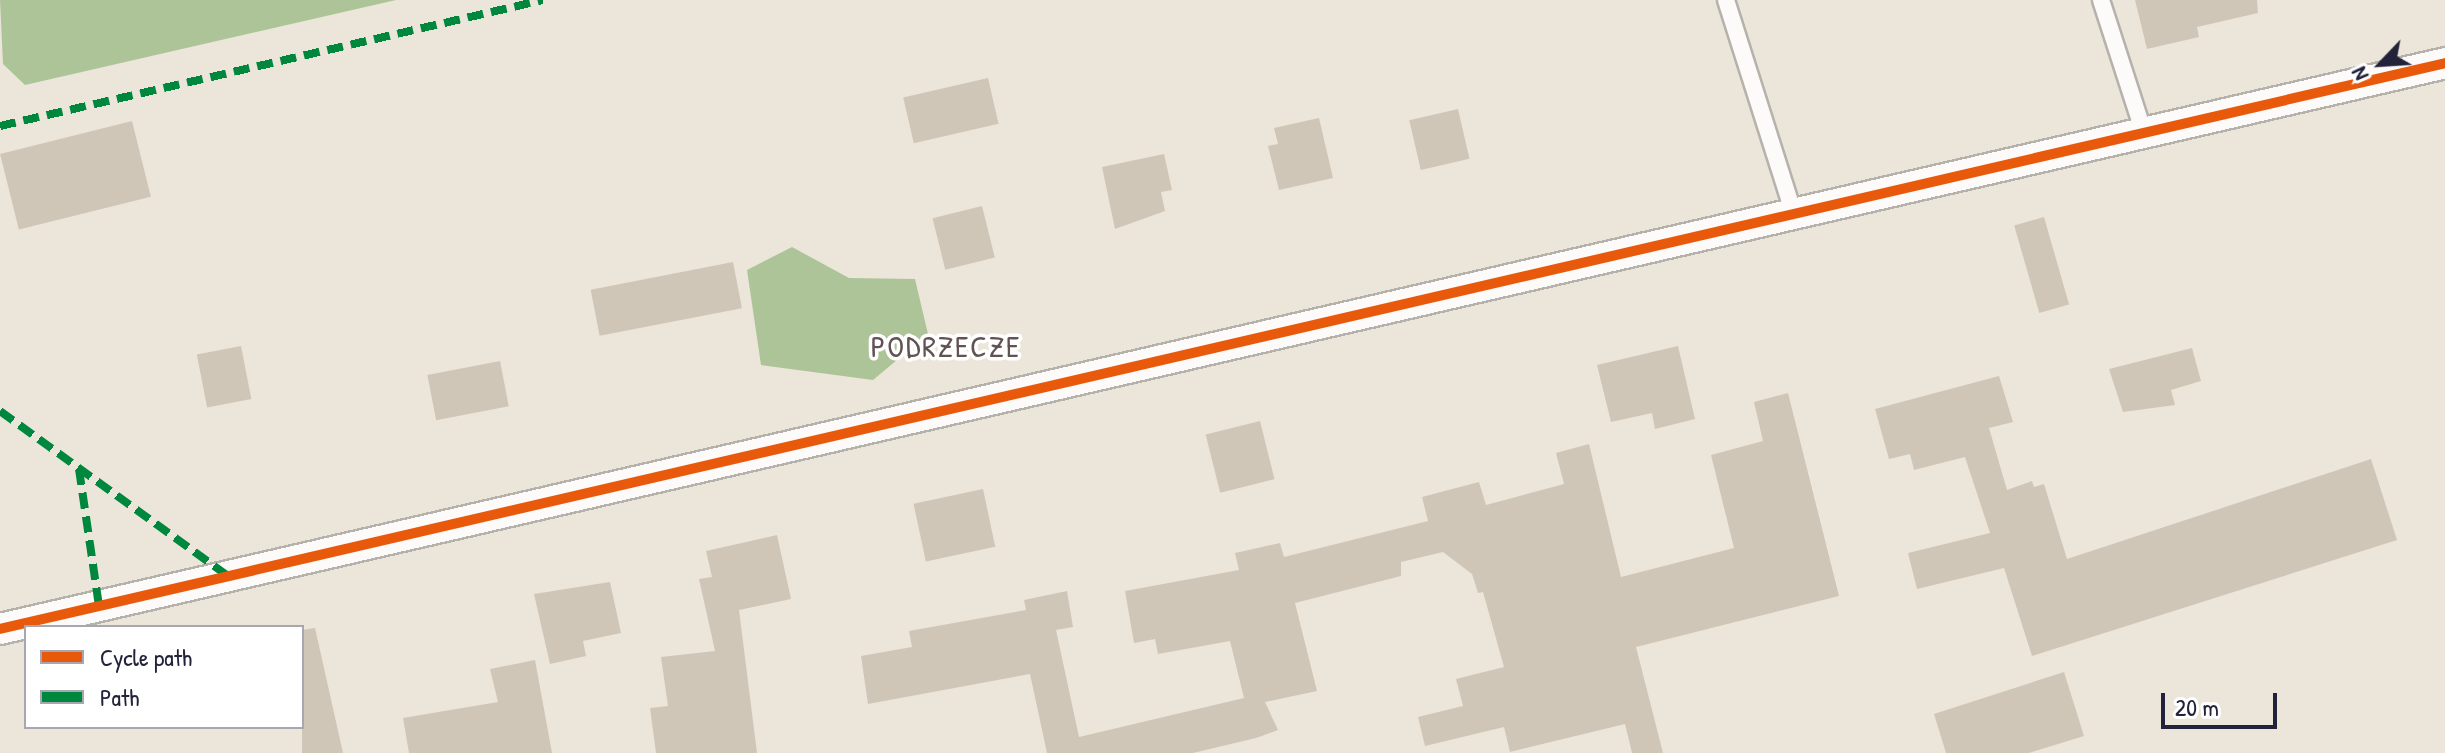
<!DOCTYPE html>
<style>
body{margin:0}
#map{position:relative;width:2445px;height:753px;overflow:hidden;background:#ebe6d9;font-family:"Patrick Hand",sans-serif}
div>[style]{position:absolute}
.forest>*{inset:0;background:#adc498}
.building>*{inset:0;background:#d0c6b8;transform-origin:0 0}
.roads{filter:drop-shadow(2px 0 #b5b2ac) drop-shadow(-2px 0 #b5b2ac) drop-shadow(0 2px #b5b2ac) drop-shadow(0 -2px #b5b2ac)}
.lane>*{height:16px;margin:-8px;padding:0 8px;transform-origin:8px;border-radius:8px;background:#fcfbf9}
.street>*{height:30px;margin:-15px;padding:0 15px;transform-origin:15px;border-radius:15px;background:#fcfbf9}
.quiet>*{height:8px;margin-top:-4px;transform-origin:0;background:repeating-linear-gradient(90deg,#00873e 0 16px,transparent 0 24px)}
.cycleway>*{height:10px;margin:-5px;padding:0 5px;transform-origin:5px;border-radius:5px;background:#e8590c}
span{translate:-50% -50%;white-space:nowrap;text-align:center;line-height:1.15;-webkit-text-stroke:7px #fff;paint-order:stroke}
.quarter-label{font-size:30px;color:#615254;letter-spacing:2px}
.legend{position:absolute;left:24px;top:625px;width:280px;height:104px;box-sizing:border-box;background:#fff;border:2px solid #a7a7b1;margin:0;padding:10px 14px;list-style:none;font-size:24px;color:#22223b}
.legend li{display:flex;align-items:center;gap:16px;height:40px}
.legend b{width:40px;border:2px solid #a7a7b1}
.north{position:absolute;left:2341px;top:24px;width:80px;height:80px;-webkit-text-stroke:6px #fff;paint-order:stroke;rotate:245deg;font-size:22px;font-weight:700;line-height:32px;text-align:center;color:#22223b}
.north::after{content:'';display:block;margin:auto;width:28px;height:36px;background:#22223b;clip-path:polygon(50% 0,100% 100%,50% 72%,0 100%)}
.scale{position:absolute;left:2161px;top:693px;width:116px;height:36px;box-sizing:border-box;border:4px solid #22223b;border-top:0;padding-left:10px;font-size:24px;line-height:28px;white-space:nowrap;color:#22223b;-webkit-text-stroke:6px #fff;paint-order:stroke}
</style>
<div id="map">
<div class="forest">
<i style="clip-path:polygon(0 0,396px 0,25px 85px,3px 64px)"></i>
<i style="clip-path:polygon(792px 247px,849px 278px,915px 279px,928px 334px,873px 380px,761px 365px,747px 270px)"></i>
</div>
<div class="building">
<i style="clip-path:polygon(2135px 0,2257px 0,2258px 13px,2197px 27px,2199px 37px,2147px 49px)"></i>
<i style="left:988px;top:78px;width:47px;height:87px;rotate:77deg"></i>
<i style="left:1458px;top:109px;width:51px;height:50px;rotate:77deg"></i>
<i style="clip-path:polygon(1319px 118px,1333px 178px,1279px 190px,1268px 146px,1278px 144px,1274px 128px)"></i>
<i style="left:132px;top:121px;width:78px;height:136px;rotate:76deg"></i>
<i style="clip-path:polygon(1164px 154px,1172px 190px,1161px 192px,1165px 211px,1115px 229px,1102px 167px)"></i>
<i style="left:982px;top:206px;width:53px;height:51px;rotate:76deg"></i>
<i style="left:2044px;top:217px;width:91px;height:31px;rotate:74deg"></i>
<i style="left:733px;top:262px;width:47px;height:145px;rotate:79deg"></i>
<i style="left:241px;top:346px;width:54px;height:45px;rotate:79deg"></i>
<i style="clip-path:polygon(1678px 346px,1695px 419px,1655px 429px,1652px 413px,1611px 422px,1597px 365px)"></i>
<i style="clip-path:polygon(2192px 348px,2201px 381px,2171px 390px,2175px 405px,2123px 412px,2109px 369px)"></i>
<i style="left:500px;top:361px;width:46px;height:74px;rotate:79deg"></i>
<i style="clip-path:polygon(1999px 376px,2013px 422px,1989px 428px,2007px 490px,2032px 481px,2034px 487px,2044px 484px,2067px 559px,2371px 459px,2397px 540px,2032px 656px,2004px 568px,1917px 589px,1908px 553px,1990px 533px,1965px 457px,1914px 470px,1910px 454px,1889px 459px,1875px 409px)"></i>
<i style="clip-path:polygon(1788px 393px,1839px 596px,1636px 647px,1663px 753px,1632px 753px,1625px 724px,1510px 752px,1504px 727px,1425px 746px,1418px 717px,1463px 706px,1456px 679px,1504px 667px,1483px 592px,1478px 593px,1472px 574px,1443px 552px,1401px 562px,1401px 576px,1295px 603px,1317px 691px,1265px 702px,1278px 730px,1256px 738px,1193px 753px,1047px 753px,1030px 674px,868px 704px,861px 656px,912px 647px,909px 631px,1026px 610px,1024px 600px,1067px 591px,1073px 627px,1056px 630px,1079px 737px,1244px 698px,1230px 641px,1158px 654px,1155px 639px,1134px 643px,1125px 591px,1239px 570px,1235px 553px,1280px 543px,1284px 557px,1428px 521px,1422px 497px,1479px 482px,1486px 505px,1564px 484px,1556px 453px,1589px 444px,1621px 577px,1734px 548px,1711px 455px,1763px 441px,1754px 402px)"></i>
<i style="left:1260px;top:421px;width:60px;height:56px;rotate:76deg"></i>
<i style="left:983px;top:489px;width:59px;height:71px;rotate:78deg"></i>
<i style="clip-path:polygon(777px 535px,791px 599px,739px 610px,757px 753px,656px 753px,650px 708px,668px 706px,661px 657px,715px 651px,699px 579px,712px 577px,706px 551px)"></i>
<i style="clip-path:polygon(610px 582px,621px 633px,583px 641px,586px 656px,550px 664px,534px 594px)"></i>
<i style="clip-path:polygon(315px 628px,343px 753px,302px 753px,302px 630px)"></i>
<i style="clip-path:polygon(535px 660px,552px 753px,409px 753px,403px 718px,498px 702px,490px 669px)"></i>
<i style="clip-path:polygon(2064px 672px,2084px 736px,2029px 753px,1946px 753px,1934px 714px)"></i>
</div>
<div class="roads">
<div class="lane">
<i style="left:1726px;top:0;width:225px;rotate:72.4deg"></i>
<i style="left:2101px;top:0;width:140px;rotate:72.1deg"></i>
</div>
<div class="street">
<i style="left:0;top:629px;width:2510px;rotate:-13.03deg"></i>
</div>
</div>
<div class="quiet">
<i style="left:0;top:126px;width:557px;rotate:-13.06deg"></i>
<i style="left:0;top:411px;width:281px;rotate:35.9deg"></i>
<i style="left:79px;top:469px;width:138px;rotate:81.7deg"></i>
</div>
<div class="cycleway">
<i style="left:0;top:629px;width:2510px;rotate:-13.03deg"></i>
</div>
<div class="quarter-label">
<span style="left:946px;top:346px">PODRZECZE</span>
</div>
<ul class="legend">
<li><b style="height:10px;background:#e8590c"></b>Cycle path</li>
<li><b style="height:10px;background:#00873e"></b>Path</li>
</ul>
<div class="north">N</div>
<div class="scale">20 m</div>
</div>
